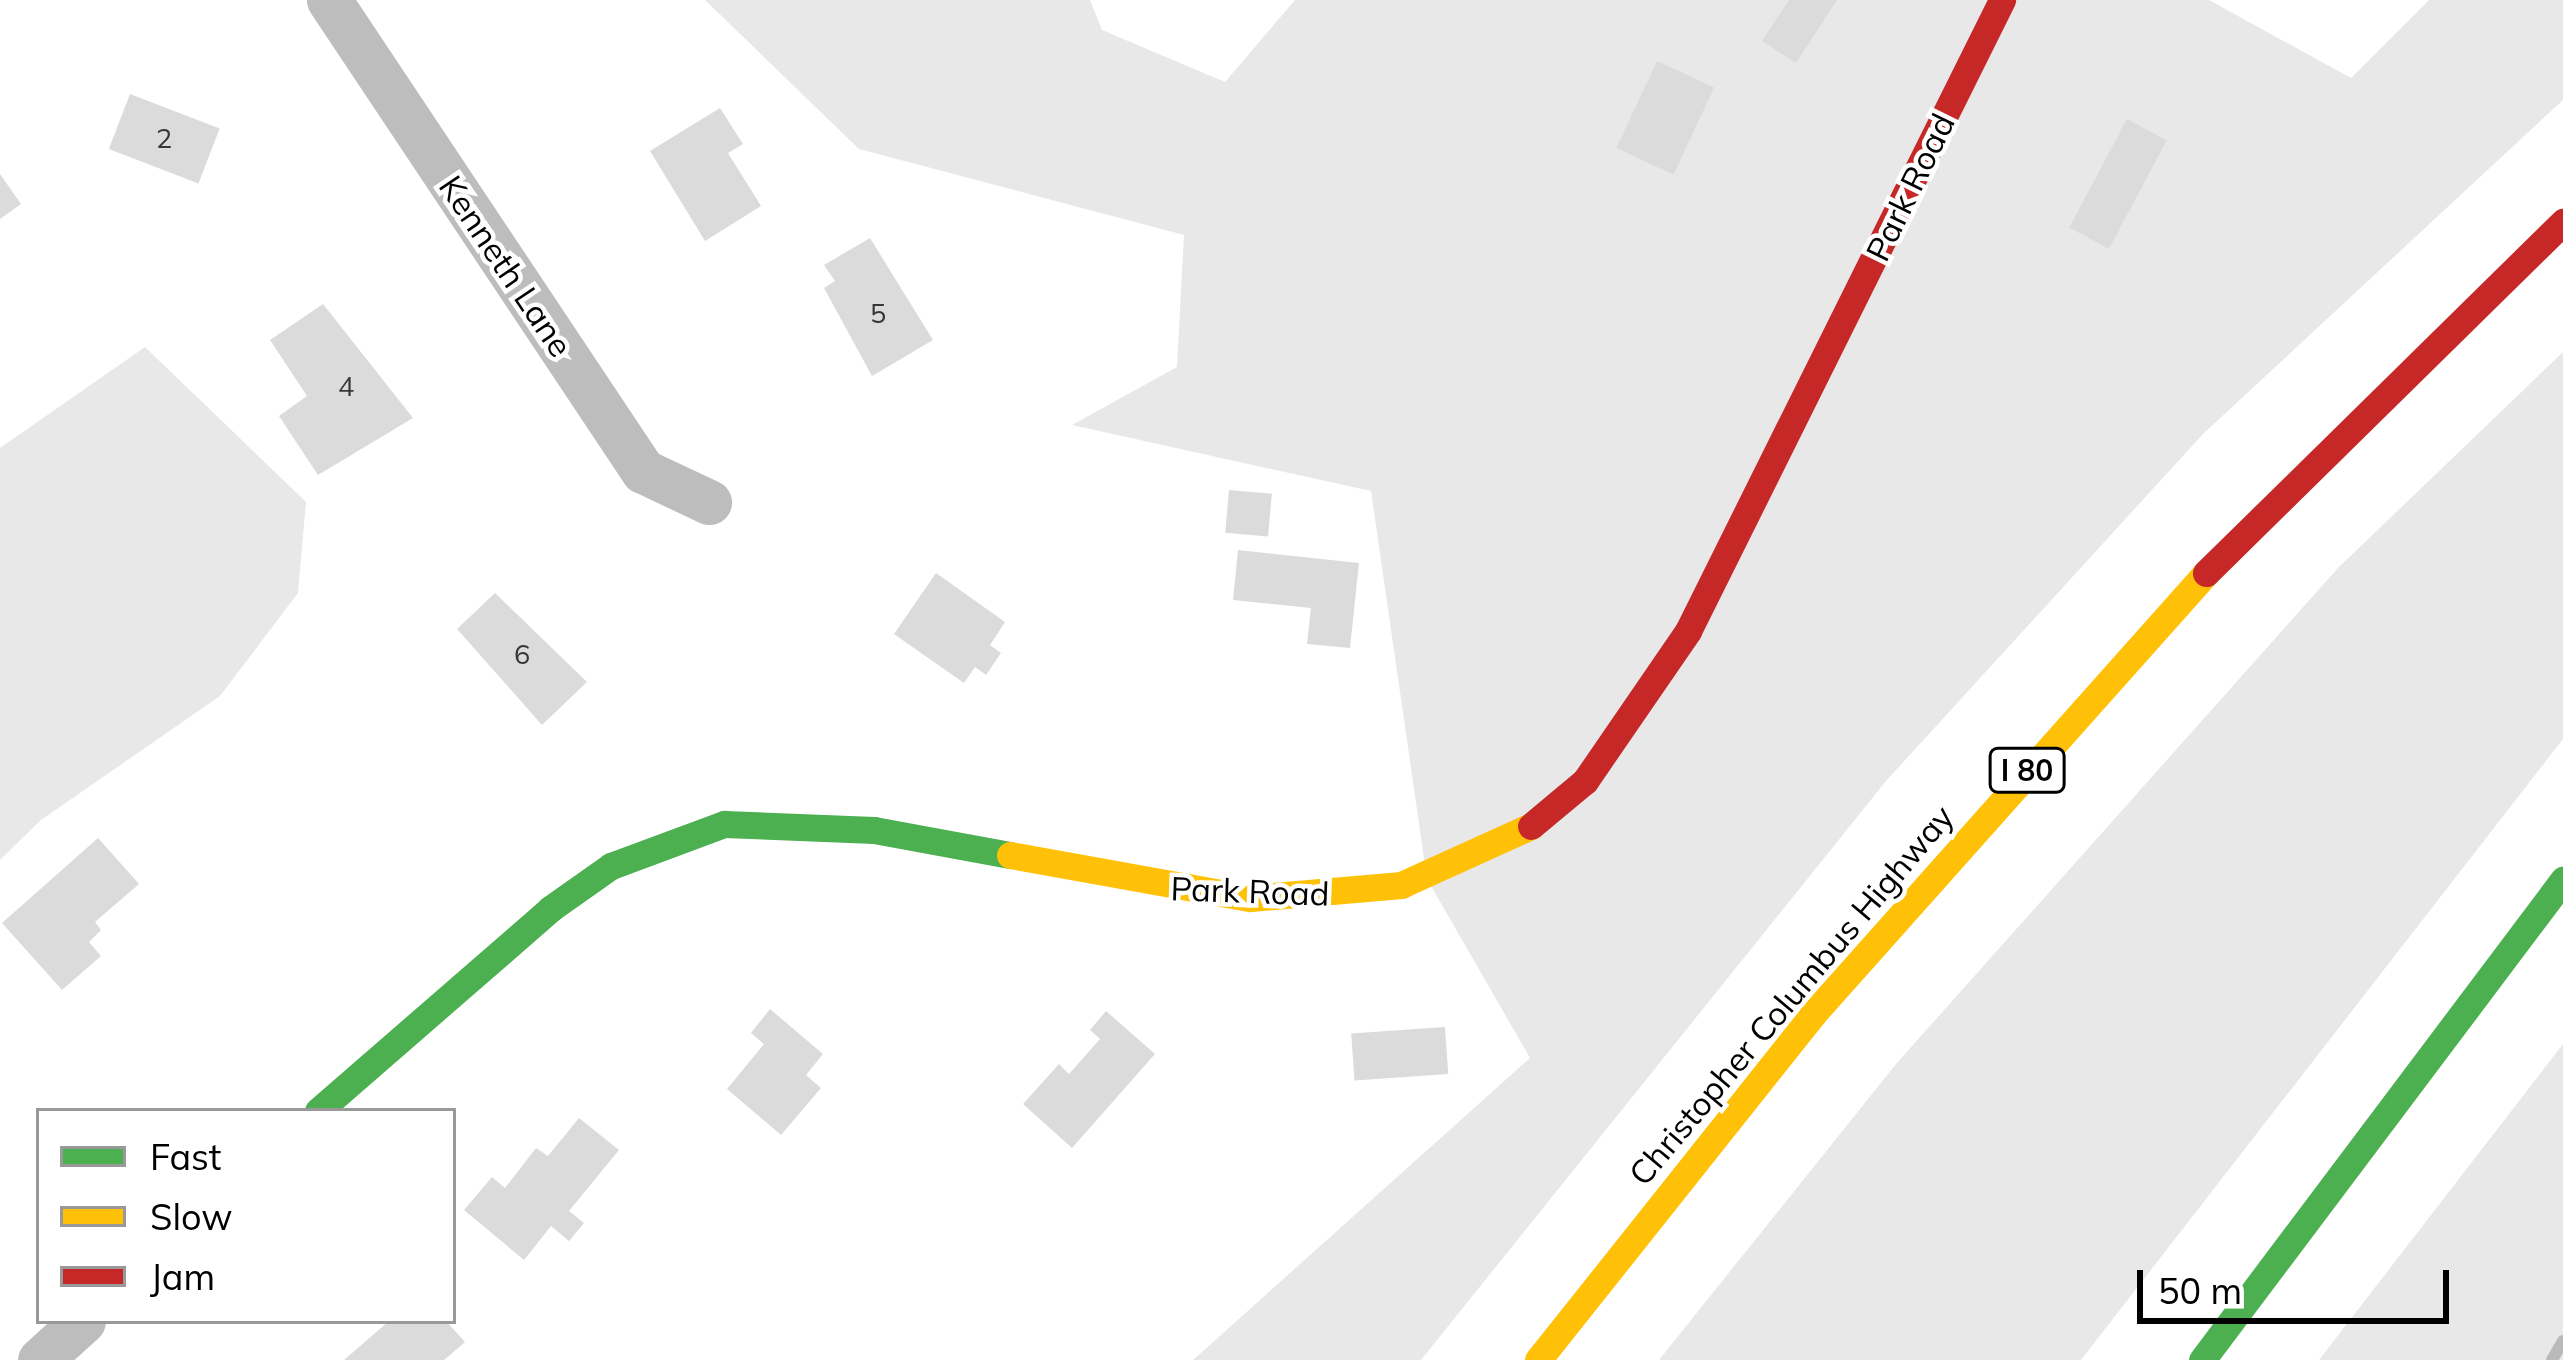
<!DOCTYPE html>
<style>
body{margin:0}
#map{position:relative;width:2563px;height:1360px;overflow:hidden;background:#fff;font-family:Mulish,sans-serif}
div>[style]{position:absolute}
.green>*{inset:0;background:#e8e8e8}
.stream>*{height:12px;margin:-6px;padding:0 6px;transform-origin:6px;border-radius:6px;background:#bababa}
.building>*{inset:0;background:#dbdbdb;transform-origin:0 0}
.street>*{height:45px;margin:-22.5px;padding:0 22.5px;transform-origin:22.5px;border-radius:22.5px;background:#bdbdbd}
.fast>*{height:27px;margin:-13.5px;padding:0 13.5px;transform-origin:13.5px;border-radius:13.5px;background:#4caf50}
.slow>*{height:27px;margin:-13.5px;padding:0 13.5px;transform-origin:13.5px;border-radius:13.5px;background:#ffc107}
.jam>*{height:27px;margin:-13.5px;padding:0 13.5px;transform-origin:13.5px;border-radius:13.5px;background:#c62828}
span{translate:-50% -50%;white-space:nowrap;text-align:center;line-height:1.15;-webkit-text-stroke:9px #fff;paint-order:stroke}
.number-label{font-size:27px;color:#373737}
.number-label span{-webkit-text-stroke-width:0}
.shield-label span{padding:3px 9px;background:#fff;border:3px solid;border-radius:9px;-webkit-text-stroke-width:0}
.shield-label{font-size:30px;color:#000;font-weight:700}
.street-label{font-size:33px;color:#000}
.legend{position:absolute;left:36px;top:1108px;width:420px;height:216px;box-sizing:border-box;background:#fff;border:3px solid #999;margin:0;padding:15px 21px;list-style:none;font-size:36px;color:#000}
.legend li{display:flex;align-items:center;gap:24px;height:60px}
.legend b{width:60px;border:3px solid #999}
.scale{position:absolute;left:2137px;top:1270px;width:312px;height:54px;box-sizing:border-box;border:6px solid #000;border-top:0;padding-left:15px;font-size:36px;line-height:42px;white-space:nowrap;color:#000;-webkit-text-stroke:9px #fff;paint-order:stroke}
</style>
<div id="map">
<div class="green">
<i style="clip-path:polygon(705px 0,1090px 0,1102px 30px,1225px 82px,1295px 0,2209px 0,2351px 78px,2429px 0,2563px 0,2563px 100px,2203px 434px,1886px 781px,1421px 1360px,1193px 1360px,1530px 1058px,1427px 879px,1371px 491px,1072px 425px,1177px 367px,1184px 235px,859px 149px)"></i>
<i style="clip-path:polygon(145px 347px,306px 502px,298px 593px,220px 696px,41px 820px,0 860px,0 448px)"></i>
<i style="clip-path:polygon(2563px 352px,2563px 739px,2081px 1360px,1659px 1360px,1896px 1064px,2338px 568px)"></i>
<i style="clip-path:polygon(2563px 1044px,2563px 1360px,2319px 1360px)"></i>
</div>
<div class="stream">
<i style="left:2552px;top:1360px;width:22px;rotate:-60deg"></i>
</div>
<div class="building">
<i style="clip-path:polygon(1789px 0,1837px 0,1796px 63px,1762px 41px)"></i>
<i style="left:1657px;top:61px;width:63px;height:96px;rotate:25deg"></i>
<i style="left:130px;top:94px;width:96px;height:59px;rotate:21deg"></i>
<i style="clip-path:polygon(720px 108px,743px 144px,728px 153px,761px 206px,705px 241px,650px 151px)"></i>
<i style="left:2127px;top:119px;width:45px;height:123px;rotate:28deg"></i>
<i style="clip-path:polygon(0 174px,21px 204px,0 219px)"></i>
<i style="clip-path:polygon(870px 238px,933px 340px,872px 376px,824px 288px,835px 281px,824px 265px)"></i>
<i style="clip-path:polygon(323px 304px,413px 418px,318px 475px,279px 416px,307px 396px,270px 340px)"></i>
<i style="left:1229px;top:490px;width:43px;height:43px;rotate:5deg"></i>
<i style="clip-path:polygon(1238px 550px,1359px 563px,1350px 648px,1307px 644px,1311px 608px,1233px 600px)"></i>
<i style="clip-path:polygon(936px 573px,1005px 622px,990px 645px,1001px 653px,986px 675px,975px 667px,964px 683px,894px 634px)"></i>
<i style="clip-path:polygon(495px 593px,587px 682px,542px 725px,457px 629px)"></i>
<i style="clip-path:polygon(98px 838px,139px 884px,95px 922px,101px 930px,89px 942px,101px 956px,62px 990px,2px 923px)"></i>
<i style="clip-path:polygon(770px 1009px,823px 1054px,806px 1075px,821px 1088px,781px 1135px,727px 1089px,764px 1044px,751px 1033px)"></i>
<i style="clip-path:polygon(1106px 1011px,1155px 1054px,1072px 1148px,1023px 1104px,1059px 1064px,1069px 1074px,1100px 1039px,1090px 1030px)"></i>
<i style="left:1445px;top:1027px;width:47px;height:94px;rotate:86deg"></i>
<i style="clip-path:polygon(579px 1118px,619px 1150px,569px 1211px,584px 1223px,569px 1241px,551px 1226px,524px 1260px,464px 1210px,492px 1177px,505px 1188px,536px 1148px,548px 1156px)"></i>
<i style="clip-path:polygon(389px 1321px,446px 1321px,465px 1342px,444px 1360px,344px 1360px)"></i>
</div>
<div class="street">
<i style="left:329px;top:0;width:566px;rotate:56.31deg"></i>
<i style="left:643px;top:471px;width:73px;rotate:25.2deg"></i>
<i style="left:40px;top:1360px;width:58px;rotate:-42.2deg"></i>
</div>
<div class="fast">
<i style="left:318px;top:1111px;width:308px;rotate:-41deg"></i>
<i style="left:550px;top:909px;width:75px;rotate:-35.2deg"></i>
<i style="left:611px;top:866px;width:121px;rotate:-20.4deg"></i>
<i style="left:724px;top:824px;width:150px;rotate:2.3deg"></i>
<i style="left:874px;top:830px;width:138px;rotate:10.4deg"></i>
<i style="left:2202px;top:1360px;width:601px;rotate:-53.05deg"></i>
</div>
<div class="slow">
<i style="left:1010px;top:855px;width:244px;rotate:10.2deg"></i>
<i style="left:1250px;top:898px;width:152px;rotate:-4.9deg"></i>
<i style="left:1401px;top:885px;width:143px;rotate:-24.4deg"></i>
<i style="left:1538px;top:1360px;width:443px;rotate:-51.5deg"></i>
<i style="left:1814px;top:1013px;width:589px;rotate:-48.3deg"></i>
</div>
<div class="jam">
<i style="left:2206px;top:573px;width:501px;rotate:-44.51deg"></i>
<i style="left:1531px;top:826px;width:70px;rotate:-39.8deg"></i>
<i style="left:1585px;top:781px;width:182px;rotate:-55.5deg"></i>
<i style="left:1688px;top:631px;width:705px;rotate:-63.54deg"></i>
</div>
<div class="number-label">
<span style="left:164px;top:139px">2</span>
<span style="left:878px;top:314px">5</span>
<span style="left:346px;top:387px">4</span>
<span style="left:522px;top:655px">6</span>
</div>
<div class="shield-label">
<span style="left:2027px;top:770px">I 80</span>
</div>
<div class="street-label">
<span style="left:1910px;top:187px;rotate:-64deg">Park Road</span>
<span style="left:506px;top:266px;rotate:56deg">Kenneth Lane</span>
<span style="left:1250px;top:891px;rotate:2deg">Park Road</span>
<span style="left:1791px;top:995px;rotate:-50deg">Christopher Columbus Highway</span>
</div>
<ul class="legend">
<li><b style="height:15px;background:#4caf50"></b>Fast</li>
<li><b style="height:15px;background:#ffc107"></b>Slow</li>
<li><b style="height:15px;background:#c62828"></b>Jam</li>
</ul>
<div class="scale">50 m</div>
</div>
